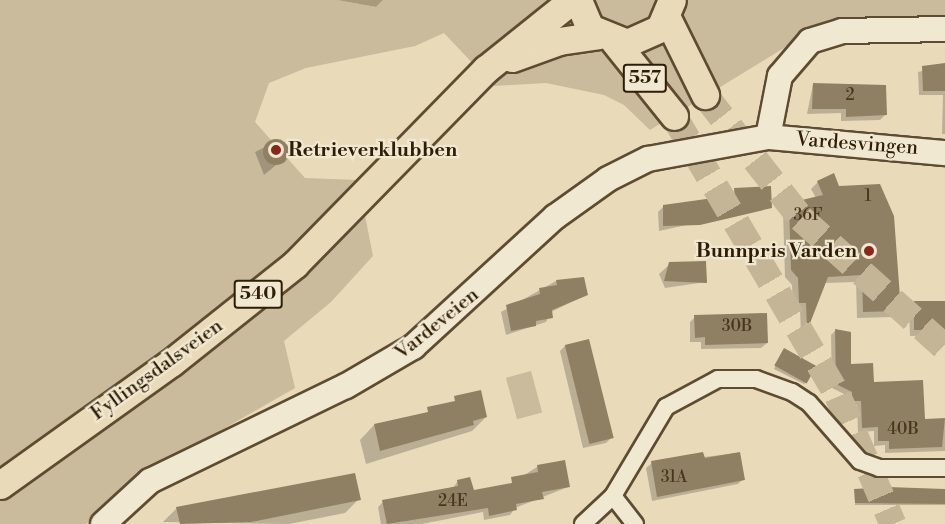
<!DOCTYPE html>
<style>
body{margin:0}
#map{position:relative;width:945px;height:524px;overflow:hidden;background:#e9dbba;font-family:"Libre Bodoni",serif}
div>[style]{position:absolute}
.green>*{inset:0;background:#c9bb9b;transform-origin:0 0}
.water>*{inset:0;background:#aa9a7c}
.shadow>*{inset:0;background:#0003;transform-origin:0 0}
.building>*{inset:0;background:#908063;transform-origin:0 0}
.round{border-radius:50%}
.primary-tunnel>*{height:27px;margin-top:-13.5px;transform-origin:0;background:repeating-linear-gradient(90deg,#c4b596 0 27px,transparent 0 41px)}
.roads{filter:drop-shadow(2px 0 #5e4c32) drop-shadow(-2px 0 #5e4c32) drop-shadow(0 2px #5e4c32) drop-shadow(0 -2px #5e4c32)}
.minor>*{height:16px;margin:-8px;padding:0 8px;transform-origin:8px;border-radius:8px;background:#f1e8d2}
.secondary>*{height:24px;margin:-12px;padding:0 12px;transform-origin:12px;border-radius:12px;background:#f1e8d2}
.primary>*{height:27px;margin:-13.5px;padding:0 13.5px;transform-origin:13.5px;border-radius:13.5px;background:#e9dbba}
.dots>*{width:16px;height:16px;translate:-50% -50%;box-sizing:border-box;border:3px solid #f1e8d2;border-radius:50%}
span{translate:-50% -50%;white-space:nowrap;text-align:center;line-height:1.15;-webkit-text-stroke:4.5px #f1e8d2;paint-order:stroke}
.number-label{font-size:16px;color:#47361c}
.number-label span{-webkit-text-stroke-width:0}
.shield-label span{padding:2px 4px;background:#f1e8d2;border:2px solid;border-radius:4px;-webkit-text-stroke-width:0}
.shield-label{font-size:18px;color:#2f1d05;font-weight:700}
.street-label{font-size:20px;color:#2f1d05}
.poi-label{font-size:20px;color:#2f1d05;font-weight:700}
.left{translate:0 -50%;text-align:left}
.right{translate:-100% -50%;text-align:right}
</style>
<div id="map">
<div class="green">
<i style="clip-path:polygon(0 0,337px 0,376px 7px,383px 0,945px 0,945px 20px,802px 37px,650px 130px,624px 105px,604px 95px,546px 83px,494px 86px,444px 33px,415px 46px,306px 68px,269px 83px,255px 122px,305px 178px,358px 180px,373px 256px,331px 302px,284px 341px,295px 388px,124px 486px,86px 524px,0 524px)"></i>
<i style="left:531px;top:371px;width:43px;height:26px;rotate:75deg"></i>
</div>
<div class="water">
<i style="clip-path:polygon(337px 0,383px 0,376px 7px)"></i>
</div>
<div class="shadow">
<i style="clip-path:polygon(945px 66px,945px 134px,942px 134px,943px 95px,919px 95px,918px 72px)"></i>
<i style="clip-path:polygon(813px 84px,885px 115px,880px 120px,841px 121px,841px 113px,807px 114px)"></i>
<i style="clip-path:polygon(281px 139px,287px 156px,264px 175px,255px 152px)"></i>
<i style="clip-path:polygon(818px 182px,839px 187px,900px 311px,893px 317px,857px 318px,856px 282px,824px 283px,801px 335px,800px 309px,793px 309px,792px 285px,785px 277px,783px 212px,816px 198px,811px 189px)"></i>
<i style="clip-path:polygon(735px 189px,770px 207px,659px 231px,658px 212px,663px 207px,730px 198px)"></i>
<i style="clip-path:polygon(670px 264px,706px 282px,665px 288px,659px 274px)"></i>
<i style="clip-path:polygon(556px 281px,586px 295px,551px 312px,546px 322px,506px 335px,501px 312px)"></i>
<i style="clip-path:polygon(945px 302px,945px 335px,910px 336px,909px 309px,914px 304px)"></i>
<i style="clip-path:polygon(695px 317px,767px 343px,761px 348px,701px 349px,701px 342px,690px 342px,690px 322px)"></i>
<i style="clip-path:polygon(835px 331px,850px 365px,923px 420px,945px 419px,945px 451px,885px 453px,885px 445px,874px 446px,874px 431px,858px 432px,857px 405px,848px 406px,848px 396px,832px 388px,831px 335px)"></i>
<i style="clip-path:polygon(565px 346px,611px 438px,606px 443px,583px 448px,560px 351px)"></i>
<i style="clip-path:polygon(782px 352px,807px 382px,804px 384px,774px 369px)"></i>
<i style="clip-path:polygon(480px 392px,486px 417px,472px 431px,366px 464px,360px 440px,374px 425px,421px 415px)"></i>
<i style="clip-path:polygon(738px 453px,743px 479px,738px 484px,652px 501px,646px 468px,652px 463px)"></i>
<i style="clip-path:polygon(537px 467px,568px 487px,515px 508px,510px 515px,484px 520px,483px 512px,422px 524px,381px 524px,378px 507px,383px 502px,453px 488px,458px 481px,472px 492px,507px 486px)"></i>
<i style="left:855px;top:490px;width:90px;height:15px"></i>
<i style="clip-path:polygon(359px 499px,345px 513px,289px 524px,163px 522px,177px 508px)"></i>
</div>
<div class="building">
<i style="clip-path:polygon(945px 63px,945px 91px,923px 91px,922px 66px)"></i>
<i style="clip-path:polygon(813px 83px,886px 85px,887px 115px,846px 117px,846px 109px,812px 109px)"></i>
<i class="round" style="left:263px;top:139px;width:26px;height:26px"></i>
<i style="clip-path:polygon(834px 173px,839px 186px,880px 184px,894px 216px,901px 311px,863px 312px,862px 275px,828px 277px,807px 331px,806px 303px,799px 303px,798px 278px,791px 270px,789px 203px,823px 195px,817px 181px)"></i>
<i style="clip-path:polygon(771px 186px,772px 208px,700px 225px,663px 226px,663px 205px,735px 195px,734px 188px)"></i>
<i style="clip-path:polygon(706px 261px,707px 283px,664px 281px,669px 262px)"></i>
<i style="clip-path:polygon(584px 277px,588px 295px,552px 310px,553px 318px,536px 321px,536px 326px,511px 331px,506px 305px,540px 294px,539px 288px,557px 285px,556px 280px)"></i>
<i style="left:945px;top:301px;width:29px;height:31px;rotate:90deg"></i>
<i style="clip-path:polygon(767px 313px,768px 343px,705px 345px,705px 337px,695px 338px,694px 315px)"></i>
<i style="clip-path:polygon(835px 329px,851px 332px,851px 364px,873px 363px,874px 382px,923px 380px,925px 419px,945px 418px,942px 447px,889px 449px,889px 441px,878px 441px,878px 427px,862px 428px,861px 401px,852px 401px,852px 392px,836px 384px)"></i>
<i style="left:589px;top:339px;width:102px;height:25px;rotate:76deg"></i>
<i style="left:784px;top:348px;width:37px;height:20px;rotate:29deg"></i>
<i style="clip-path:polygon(481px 390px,487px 417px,473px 421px,474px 425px,380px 451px,374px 424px,428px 412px,427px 407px,455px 401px,454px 396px)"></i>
<i style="clip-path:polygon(703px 452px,705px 458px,740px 452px,745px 480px,657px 497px,651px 461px)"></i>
<i style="clip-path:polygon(565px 460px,570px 487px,542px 492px,544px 499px,516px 504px,517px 510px,489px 516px,488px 508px,387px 524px,382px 500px,458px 486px,457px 480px,470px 477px,474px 490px,512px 483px,511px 477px,538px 472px,537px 465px)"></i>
<i style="clip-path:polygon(355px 473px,361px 500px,251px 522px,180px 524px,176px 507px)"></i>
<i style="clip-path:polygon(888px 487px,945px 489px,945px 504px,855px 503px,854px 489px)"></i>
</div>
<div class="primary-tunnel">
<i style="left:705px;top:95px;width:156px;rotate:52deg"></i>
<i style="left:801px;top:218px;width:193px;rotate:41.9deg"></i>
<i style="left:674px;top:116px;width:324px;rotate:59.6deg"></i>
<i style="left:838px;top:396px;width:139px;rotate:66.7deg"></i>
</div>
<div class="roads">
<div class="minor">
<i style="left:613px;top:496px;width:36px;rotate:52deg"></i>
<i style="left:583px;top:524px;width:41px;rotate:-43deg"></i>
<i style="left:613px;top:496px;width:104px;rotate:-59.2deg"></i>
<i style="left:666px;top:407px;width:59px;rotate:-28.3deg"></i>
<i style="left:718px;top:379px;width:38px"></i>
<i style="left:756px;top:379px;width:38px;rotate:20deg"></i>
<i style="left:792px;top:392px;width:20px;rotate:33deg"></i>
<i style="left:809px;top:403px;width:77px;rotate:48.7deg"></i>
<i style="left:860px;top:461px;width:20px;rotate:20deg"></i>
<i style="left:879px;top:468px;width:66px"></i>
</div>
<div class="secondary">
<i style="left:768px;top:137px;width:62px;rotate:-78.9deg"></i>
<i style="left:780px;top:76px;width:46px;rotate:-49.4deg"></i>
<i style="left:810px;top:41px;width:34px;rotate:-17deg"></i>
<i style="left:842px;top:31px;width:103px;rotate:-1.1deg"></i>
<i style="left:103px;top:524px;width:64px;rotate:-42.5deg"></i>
<i style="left:150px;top:481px;width:218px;rotate:-25.9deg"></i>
<i style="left:346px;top:386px;width:78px;rotate:-30.2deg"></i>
<i style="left:413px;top:347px;width:193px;rotate:-42.5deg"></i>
<i style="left:555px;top:217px;width:65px;rotate:-35.6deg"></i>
<i style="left:608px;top:179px;width:45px;rotate:-26.6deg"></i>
<i style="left:648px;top:159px;width:122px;rotate:-10.4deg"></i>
<i style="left:768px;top:137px;width:178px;rotate:5.2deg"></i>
</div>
<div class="primary">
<i style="left:578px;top:0;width:30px;rotate:67deg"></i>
<i style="left:590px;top:28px;width:40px;rotate:22deg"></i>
<i style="left:627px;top:43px;width:36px;rotate:-24deg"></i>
<i style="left:660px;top:28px;width:30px;rotate:-67deg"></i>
<i style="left:667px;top:18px;width:86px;rotate:63.7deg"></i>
<i style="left:614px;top:41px;width:96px;rotate:51.3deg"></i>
<i style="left:512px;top:58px;width:50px;rotate:-19.9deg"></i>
<i style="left:559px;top:41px;width:40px;rotate:-8.5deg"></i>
<i style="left:0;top:485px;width:211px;rotate:-35.6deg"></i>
<i style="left:172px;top:362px;width:157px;rotate:-38.5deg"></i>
<i style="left:295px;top:264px;width:273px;rotate:-45.6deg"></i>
<i style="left:486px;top:69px;width:110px;rotate:-38.7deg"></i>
</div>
</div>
<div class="dots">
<i style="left:276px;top:150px;background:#8f2418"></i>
<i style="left:869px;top:251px;background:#8f2418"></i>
</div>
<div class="number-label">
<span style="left:850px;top:95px">2</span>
<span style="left:868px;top:196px">1</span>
<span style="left:808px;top:215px">36F</span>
<span style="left:737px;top:326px">30B</span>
<span style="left:903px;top:429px">40B</span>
<span style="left:674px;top:477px">31A</span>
<span style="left:453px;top:501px">24E</span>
</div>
<div class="shield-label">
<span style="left:645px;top:78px">557</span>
<span style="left:258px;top:294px">540</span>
</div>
<div class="street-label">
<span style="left:857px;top:144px;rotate:4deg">Vardesvingen</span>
<span style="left:437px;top:324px;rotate:-39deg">Vardeveien</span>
<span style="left:157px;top:370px;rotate:-36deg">Fyllingsdalsveien</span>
</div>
<div class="poi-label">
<span class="left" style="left:288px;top:150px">Retrieverklubben</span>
<span class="right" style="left:857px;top:251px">Bunnpris Varden</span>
</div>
</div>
